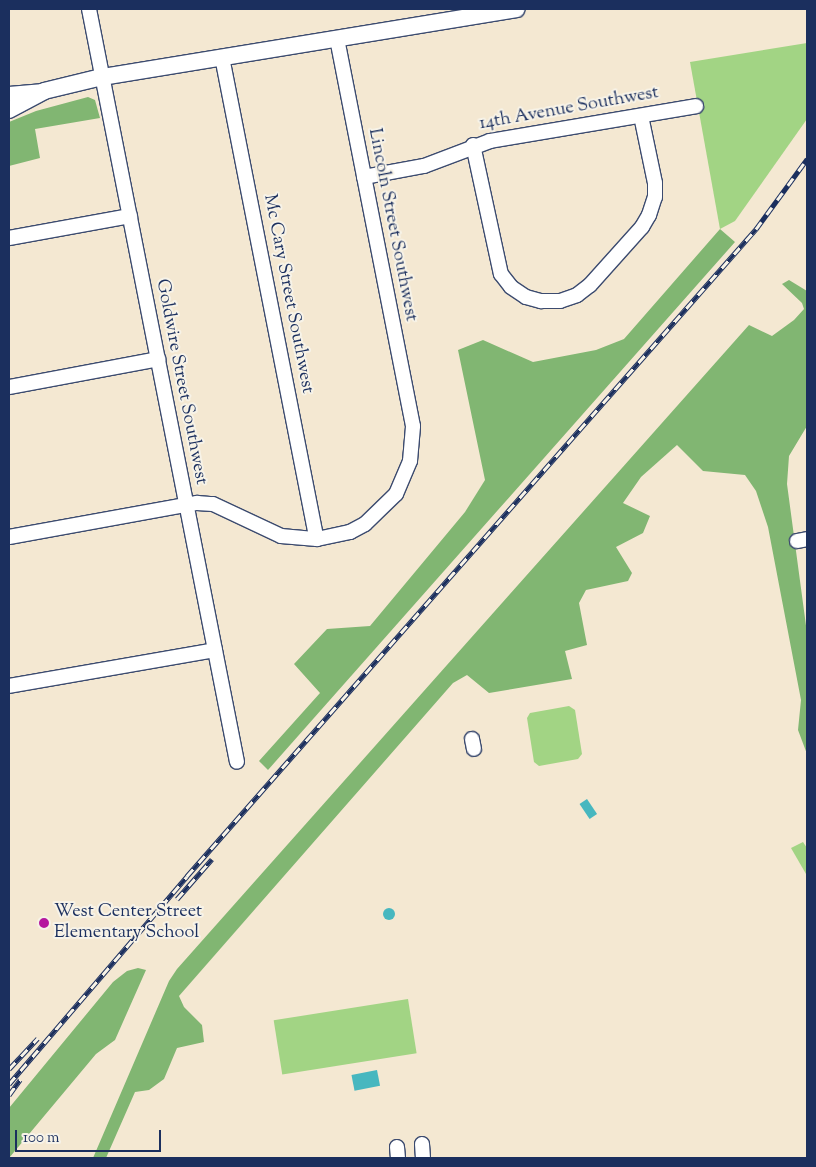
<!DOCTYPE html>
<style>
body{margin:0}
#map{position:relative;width:816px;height:1167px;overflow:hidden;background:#f4e8d2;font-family:"Sorts Mill Goudy",serif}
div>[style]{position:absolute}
.green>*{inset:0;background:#a2d484;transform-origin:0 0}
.forest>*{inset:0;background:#81b672}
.water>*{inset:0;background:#47b7bf;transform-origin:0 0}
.round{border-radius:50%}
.roads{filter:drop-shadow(1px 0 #3c4b6f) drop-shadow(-1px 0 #3c4b6f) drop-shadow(0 1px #3c4b6f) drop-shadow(0 -1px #3c4b6f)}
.minor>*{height:14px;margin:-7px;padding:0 7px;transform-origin:7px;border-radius:7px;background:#fff}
.major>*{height:16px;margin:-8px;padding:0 8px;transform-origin:8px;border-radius:8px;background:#fff}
.rail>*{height:5px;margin-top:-2.5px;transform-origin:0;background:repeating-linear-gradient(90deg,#f7f3e8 0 9px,#1b2f5e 0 18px);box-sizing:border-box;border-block:1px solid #1b2f5e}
.dots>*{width:14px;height:14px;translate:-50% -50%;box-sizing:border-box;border:2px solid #f7f3e8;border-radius:50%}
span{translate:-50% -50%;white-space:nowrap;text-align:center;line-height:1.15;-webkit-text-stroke:4px #f7f3e8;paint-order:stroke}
.street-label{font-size:18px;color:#1b2f5e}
.poi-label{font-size:18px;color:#1b2f5e}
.left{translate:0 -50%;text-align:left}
.frame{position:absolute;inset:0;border:10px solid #1b2f5e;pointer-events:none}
.scale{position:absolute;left:15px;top:1130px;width:146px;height:22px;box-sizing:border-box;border:2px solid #1b2f5e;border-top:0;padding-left:6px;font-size:15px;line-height:18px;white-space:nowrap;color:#1b2f5e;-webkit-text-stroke:4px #f7f3e8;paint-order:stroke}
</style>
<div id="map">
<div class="green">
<i style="clip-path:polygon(807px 43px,807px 119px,735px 221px,720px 229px,690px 62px)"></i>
<i style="clip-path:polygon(569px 706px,575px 710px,582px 754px,578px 759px,539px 766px,534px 762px,527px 718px,530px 713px)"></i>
<i style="clip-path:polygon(803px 842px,807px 848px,806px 874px,791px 848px)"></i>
<i style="left:408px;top:999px;width:55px;height:136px;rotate:81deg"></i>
</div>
<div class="forest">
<i style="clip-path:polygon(88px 97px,95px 100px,100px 118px,35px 129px,40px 158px,9px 166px,9px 122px,36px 111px)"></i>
<i style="clip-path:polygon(720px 229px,735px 242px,268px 770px,259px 761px,320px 693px,294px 664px,327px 629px,370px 626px,465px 512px,485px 480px,458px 350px,483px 340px,533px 362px,596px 350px,624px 339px)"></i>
<i style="clip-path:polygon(789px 280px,807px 291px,807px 426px,789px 456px,787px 484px,807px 633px,807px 754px,798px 730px,801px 700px,768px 527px,756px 491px,745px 475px,703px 471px,677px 445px,641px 477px,623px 503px,650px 516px,643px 533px,616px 547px,632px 573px,628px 581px,586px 590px,579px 603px,587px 645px,565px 651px,572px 679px,489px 693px,467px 675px,453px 683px,179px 996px,184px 1007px,202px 1025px,204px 1042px,177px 1048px,164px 1079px,149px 1090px,135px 1092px,106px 1158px,93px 1158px,169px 981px,177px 969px,749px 325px,772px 336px,794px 320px,804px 309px,802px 303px,782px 284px)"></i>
<i style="clip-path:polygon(138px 968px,146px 970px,115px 1040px,96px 1054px,9px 1158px,9px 1108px,113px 982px,127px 971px)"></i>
</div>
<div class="water">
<i style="left:587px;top:799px;width:18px;height:9px;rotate:56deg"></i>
<i class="round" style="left:383px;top:908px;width:12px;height:12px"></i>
<i style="left:377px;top:1070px;width:16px;height:26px;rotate:79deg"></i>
</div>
<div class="roads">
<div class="minor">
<i style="left:89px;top:9px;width:767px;rotate:78.88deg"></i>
<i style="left:222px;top:57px;width:491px;rotate:78.9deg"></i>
<i style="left:9px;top:94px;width:32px;rotate:-5deg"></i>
<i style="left:473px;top:145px;width:132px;rotate:77.8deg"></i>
<i style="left:501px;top:274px;width:16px;rotate:52deg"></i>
<i style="left:511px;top:287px;width:18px;rotate:34deg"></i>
<i style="left:526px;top:297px;width:16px;rotate:15deg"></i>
<i style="left:541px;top:301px;width:19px"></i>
<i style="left:560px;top:301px;width:18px;rotate:-19deg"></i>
<i style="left:577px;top:295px;width:16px;rotate:-38deg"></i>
<i style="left:590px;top:285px;width:78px;rotate:-48.1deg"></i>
<i style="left:642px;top:227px;width:14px;rotate:-60deg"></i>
<i style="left:649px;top:215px;width:19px;rotate:-72deg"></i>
<i style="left:655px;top:197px;width:14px;rotate:-90deg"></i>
<i style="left:655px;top:183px;width:68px;rotate:-101.8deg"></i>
<i style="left:364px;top:177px;width:61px;rotate:-10.4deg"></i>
<i style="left:424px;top:166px;width:71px;rotate:-20.7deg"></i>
<i style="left:490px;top:141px;width:209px;rotate:-9.6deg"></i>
<i style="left:9px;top:238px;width:123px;rotate:-10.3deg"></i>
<i style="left:9px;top:387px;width:152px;rotate:-10.6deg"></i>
<i style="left:9px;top:537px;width:191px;rotate:-10.3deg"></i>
<i style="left:197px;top:503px;width:16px;rotate:4deg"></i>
<i style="left:213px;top:504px;width:75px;rotate:25.2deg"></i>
<i style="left:281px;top:536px;width:36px;rotate:5deg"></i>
<i style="left:317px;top:539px;width:34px;rotate:-12deg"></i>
<i style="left:350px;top:532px;width:17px;rotate:-28deg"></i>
<i style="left:365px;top:524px;width:43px;rotate:-44.1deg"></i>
<i style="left:396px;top:494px;width:36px;rotate:-67deg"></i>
<i style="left:410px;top:461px;width:35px;rotate:-85deg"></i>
<i style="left:413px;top:426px;width:394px;rotate:-101.1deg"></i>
<i style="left:797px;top:541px;width:10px;rotate:-11deg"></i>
<i style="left:9px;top:686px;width:209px;rotate:-9.9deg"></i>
<i style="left:472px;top:739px;width:10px;rotate:79deg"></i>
<i style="left:422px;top:1144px;width:14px;rotate:86deg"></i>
<i style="left:397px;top:1147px;width:11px;rotate:85deg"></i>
</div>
<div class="major">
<i style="left:9px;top:110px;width:40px;rotate:-28deg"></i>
<i style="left:44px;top:91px;width:60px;rotate:-13.6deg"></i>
<i style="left:102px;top:77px;width:420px;rotate:-9.3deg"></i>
</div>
</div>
<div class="rail">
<i style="left:177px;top:899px;width:53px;rotate:-48.8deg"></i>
<i style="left:9px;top:1069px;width:42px;rotate:-46.9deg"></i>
<i style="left:9px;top:1084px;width:274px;rotate:-49.4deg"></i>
<i style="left:187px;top:876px;width:862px;rotate:-48.67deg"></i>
<i style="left:756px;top:229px;width:87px;rotate:-53.9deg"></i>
<i style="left:9px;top:1095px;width:19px;rotate:-54deg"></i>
</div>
<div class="dots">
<i style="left:44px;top:923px;background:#b5179e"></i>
</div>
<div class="street-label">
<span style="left:569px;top:109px;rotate:-10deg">14th Avenue Southwest</span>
<span style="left:392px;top:225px;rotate:79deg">Lincoln Street Southwest</span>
<span style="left:288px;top:294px;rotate:79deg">Mc Cary Street Southwest</span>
<span style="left:181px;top:382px;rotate:79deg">Goldwire Street Southwest</span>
</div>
<div class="poi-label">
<span class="left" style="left:54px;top:923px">West Center Street<br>Elementary School</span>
</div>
<div class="frame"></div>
<div class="scale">100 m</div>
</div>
